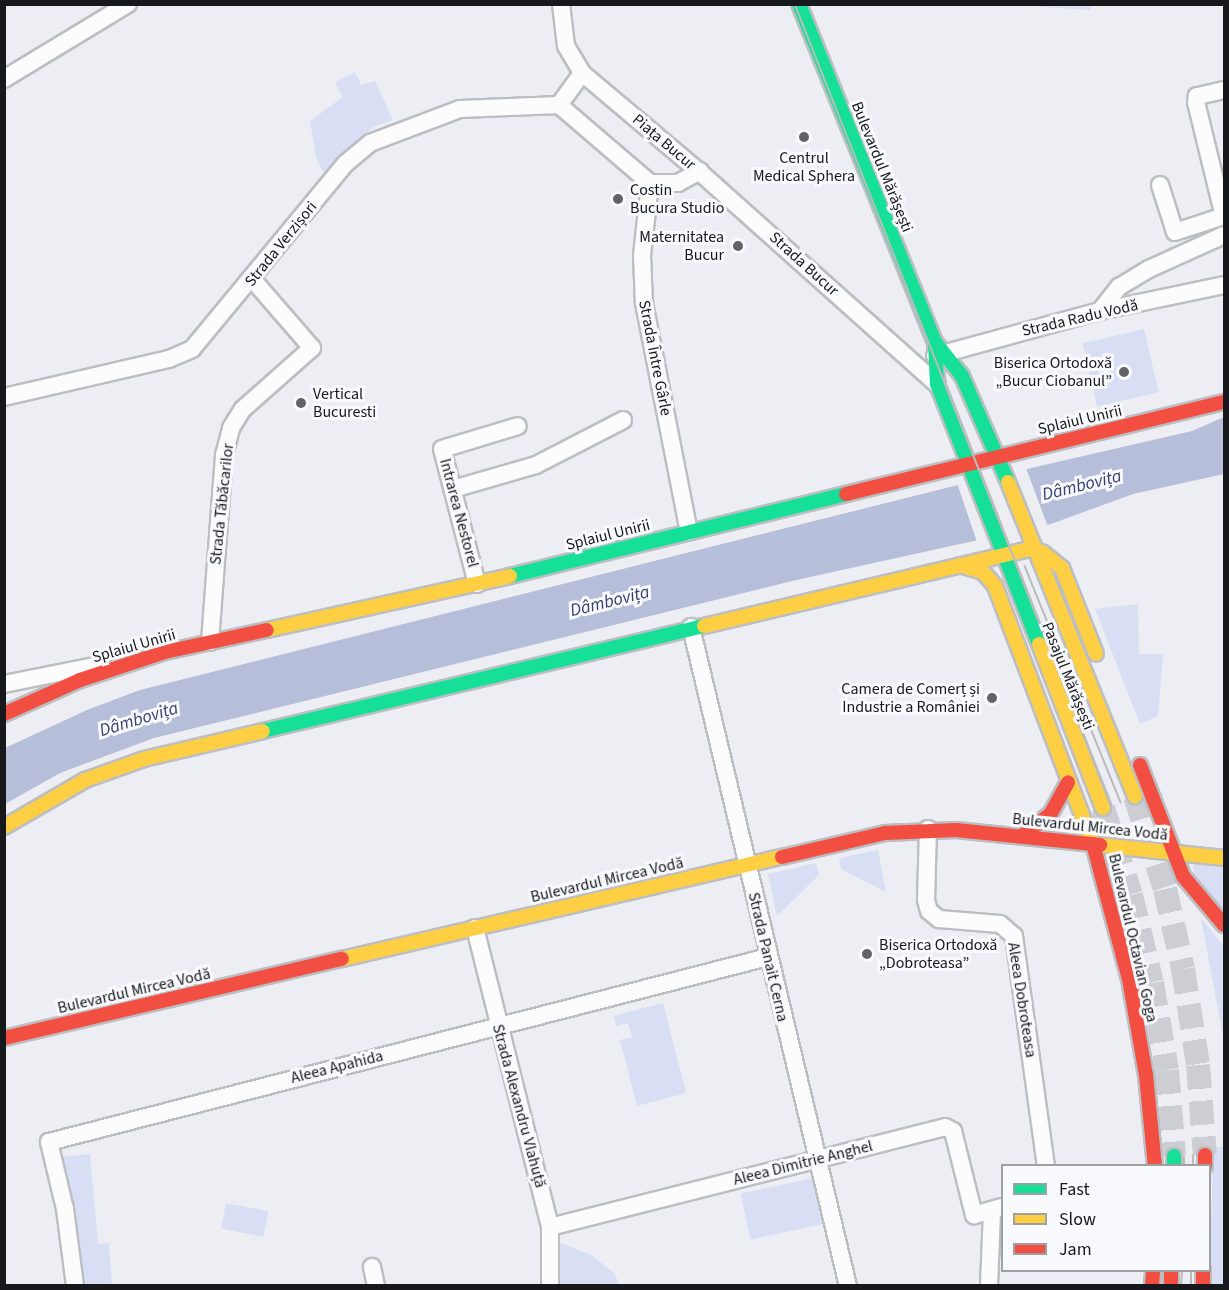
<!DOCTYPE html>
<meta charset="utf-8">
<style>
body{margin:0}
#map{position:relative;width:1229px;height:1290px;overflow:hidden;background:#eceef4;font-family:"Source Sans 3",sans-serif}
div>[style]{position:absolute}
.green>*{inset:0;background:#d8def4;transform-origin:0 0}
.water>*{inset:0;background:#b7bed9}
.pier>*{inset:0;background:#eceef4}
.secondary-tunnel>*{height:24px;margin-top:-12px;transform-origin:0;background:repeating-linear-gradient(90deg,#ccced3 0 24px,transparent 0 36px)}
.roads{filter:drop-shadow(2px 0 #bcbec2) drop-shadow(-2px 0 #bcbec2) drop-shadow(0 2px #bcbec2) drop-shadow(0 -2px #bcbec2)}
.street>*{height:16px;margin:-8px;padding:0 8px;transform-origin:8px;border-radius:8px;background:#fcfcfd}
.fast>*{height:14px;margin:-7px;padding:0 7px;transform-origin:7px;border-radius:7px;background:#16e098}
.slow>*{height:14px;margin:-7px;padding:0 7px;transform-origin:7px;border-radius:7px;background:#ffcf43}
.jam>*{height:14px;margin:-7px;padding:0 7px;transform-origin:7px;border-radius:7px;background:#f24e42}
.tram>*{height:1.5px;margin:-0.75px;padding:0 0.75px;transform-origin:0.75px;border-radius:0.75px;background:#bbbbbc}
.dots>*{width:16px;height:16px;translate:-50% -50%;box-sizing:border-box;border:3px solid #f9fafe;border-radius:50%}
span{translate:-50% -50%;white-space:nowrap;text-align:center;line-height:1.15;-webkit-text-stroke:6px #f9fafe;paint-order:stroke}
.street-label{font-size:16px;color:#17181b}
.poi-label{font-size:16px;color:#17181b}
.left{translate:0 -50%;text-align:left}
.right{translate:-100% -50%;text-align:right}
.water-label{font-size:18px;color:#374071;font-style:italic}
.frame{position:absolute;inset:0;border:6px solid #17181b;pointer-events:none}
.legend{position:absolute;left:1001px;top:1164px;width:210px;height:108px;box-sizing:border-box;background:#f9fafe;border:2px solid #9fa0a3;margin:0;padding:8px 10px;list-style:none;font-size:18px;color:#17181b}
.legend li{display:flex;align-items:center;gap:12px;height:30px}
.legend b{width:30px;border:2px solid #9fa0a3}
</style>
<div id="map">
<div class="green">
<i style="clip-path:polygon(1002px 4px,1091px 4px,1091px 5px,1090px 10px)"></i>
<i style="clip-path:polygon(355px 72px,361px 85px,375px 81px,393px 120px,373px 127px,325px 175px,316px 158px,310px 121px,343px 97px,335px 82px)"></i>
<i style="left:1144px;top:329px;width:65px;height:63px;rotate:77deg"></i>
<i style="clip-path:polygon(1138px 604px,1139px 654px,1163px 654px,1158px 716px,1140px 724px,1095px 609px)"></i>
<i style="clip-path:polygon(878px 850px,886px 892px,841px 869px,839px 858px)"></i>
<i style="clip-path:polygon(1193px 862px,1224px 865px,1224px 917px,1195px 882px)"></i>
<i style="clip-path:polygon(816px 863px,819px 875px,777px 916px,768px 874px)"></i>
<i style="clip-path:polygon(1201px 918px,1224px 947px,1224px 1042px)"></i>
<i style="clip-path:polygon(663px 1003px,686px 1093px,637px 1106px,620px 1040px,632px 1037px,628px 1023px,616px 1026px,614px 1016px)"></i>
<i style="clip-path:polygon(1213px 1147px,1224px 1147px,1224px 1285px,1210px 1286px)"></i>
<i style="clip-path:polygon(90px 1154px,98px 1244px,109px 1243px,112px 1285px,75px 1285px,51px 1158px)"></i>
<i style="left:814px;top:1178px;width:47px;height:75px;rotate:78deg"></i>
<i style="left:226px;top:1203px;width:43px;height:26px;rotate:11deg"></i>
<i style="clip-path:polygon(558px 1242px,593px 1256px,615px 1274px,619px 1285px,559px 1285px)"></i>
</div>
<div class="water">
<i style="clip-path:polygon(1224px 417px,1224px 474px,1133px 494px,1051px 524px,792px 581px,154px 738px,60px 773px,5px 804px,5px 748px,87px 710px,140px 690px,958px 485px,1192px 431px)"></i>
</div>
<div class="pier">
<i style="clip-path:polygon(1026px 468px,1048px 527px,977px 542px,957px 483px)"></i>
</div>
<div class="secondary-tunnel">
<i style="left:1135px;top:796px;width:98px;rotate:72.1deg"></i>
<i style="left:1165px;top:889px;width:82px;rotate:77.3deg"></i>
<i style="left:1183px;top:969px;width:97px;rotate:81.1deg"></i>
<i style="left:1198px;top:1065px;width:90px;rotate:85.6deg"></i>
<i style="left:1103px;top:808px;width:91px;rotate:72.2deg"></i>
<i style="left:1131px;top:895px;width:90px;rotate:76.6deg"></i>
<i style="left:1152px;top:983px;width:88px;rotate:80.2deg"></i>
<i style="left:1167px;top:1070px;width:86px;rotate:85.3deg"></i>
</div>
<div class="roads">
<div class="street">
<i style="left:561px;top:4px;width:42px;rotate:83.2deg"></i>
<i style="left:566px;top:46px;width:31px;rotate:59deg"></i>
<i style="left:582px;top:73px;width:158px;rotate:40.1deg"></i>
<i style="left:703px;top:175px;width:314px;rotate:41.8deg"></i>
<i style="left:4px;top:79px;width:145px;rotate:-31.2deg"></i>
<i style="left:1224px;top:90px;width:28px;rotate:167deg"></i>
<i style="left:1197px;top:96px;width:6px;rotate:99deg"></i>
<i style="left:1196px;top:102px;width:118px;rotate:76.3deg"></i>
<i style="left:559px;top:105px;width:120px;rotate:40.6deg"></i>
<i style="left:650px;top:183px;width:28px"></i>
<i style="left:678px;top:183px;width:25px;rotate:-29deg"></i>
<i style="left:559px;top:105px;width:39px;rotate:-54deg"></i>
<i style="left:650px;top:183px;width:73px;rotate:96.3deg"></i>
<i style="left:642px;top:256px;width:47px;rotate:87.6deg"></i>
<i style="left:644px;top:303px;width:233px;rotate:78.9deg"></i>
<i style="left:1160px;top:185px;width:49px;rotate:72.3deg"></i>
<i style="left:1175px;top:232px;width:52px;rotate:-18.1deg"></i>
<i style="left:1100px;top:311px;width:31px;rotate:-52deg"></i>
<i style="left:1119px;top:287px;width:35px;rotate:-31deg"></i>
<i style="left:1149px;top:269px;width:82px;rotate:-24.4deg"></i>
<i style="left:935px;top:356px;width:171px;rotate:-15.3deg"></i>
<i style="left:1100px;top:311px;width:127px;rotate:-11.8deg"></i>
<i style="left:4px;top:397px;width:169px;rotate:-13deg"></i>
<i style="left:169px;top:359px;width:25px;rotate:-23deg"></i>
<i style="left:192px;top:349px;width:240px;rotate:-50.4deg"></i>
<i style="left:345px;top:164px;width:33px;rotate:-40deg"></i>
<i style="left:370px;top:143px;width:96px;rotate:-20.7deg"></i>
<i style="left:460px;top:109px;width:99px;rotate:-2.3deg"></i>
<i style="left:453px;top:489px;width:86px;rotate:-16.1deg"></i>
<i style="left:536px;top:465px;width:98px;rotate:-27.3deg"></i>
<i style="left:477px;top:584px;width:139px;rotate:-104.5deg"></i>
<i style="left:442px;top:449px;width:79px;rotate:-16.8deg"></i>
<i style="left:691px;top:627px;width:677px;rotate:76.6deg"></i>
<i style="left:210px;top:642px;width:188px;rotate:-85.7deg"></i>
<i style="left:224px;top:455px;width:28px;rotate:-75deg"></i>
<i style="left:231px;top:428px;width:22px;rotate:-58deg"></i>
<i style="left:243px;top:409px;width:92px;rotate:-41.5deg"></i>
<i style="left:312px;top:348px;width:90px;rotate:-130.9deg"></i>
<i style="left:4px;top:684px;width:92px;rotate:-11.3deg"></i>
<i style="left:928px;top:829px;width:71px;rotate:91.6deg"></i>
<i style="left:926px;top:900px;width:11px;rotate:75deg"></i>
<i style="left:929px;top:911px;width:13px;rotate:39deg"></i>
<i style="left:939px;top:919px;width:61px;rotate:4.7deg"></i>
<i style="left:1000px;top:924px;width:18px;rotate:41deg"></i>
<i style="left:1014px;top:936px;width:232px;rotate:82.1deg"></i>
<i style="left:475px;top:928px;width:308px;rotate:75.9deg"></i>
<i style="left:550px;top:1227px;width:59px;rotate:90deg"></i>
<i style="left:550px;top:1227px;width:407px;rotate:-14.2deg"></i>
<i style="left:945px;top:1127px;width:9px;rotate:27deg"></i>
<i style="left:953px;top:1131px;width:87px;rotate:76deg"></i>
<i style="left:974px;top:1215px;width:29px;rotate:-16deg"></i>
<i style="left:372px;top:1267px;width:19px;rotate:78deg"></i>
<i style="left:75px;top:1286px;width:78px;rotate:-97.4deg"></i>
<i style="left:65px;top:1209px;width:69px;rotate:-103.4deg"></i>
<i style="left:49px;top:1142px;width:742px;rotate:-14.43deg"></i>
<i style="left:989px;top:1286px;width:76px;rotate:-87.7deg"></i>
</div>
<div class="fast">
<i style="left:799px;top:4px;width:364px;rotate:68.1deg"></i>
<i style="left:935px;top:342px;width:43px;rotate:51.5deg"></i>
<i style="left:962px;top:376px;width:116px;rotate:66.5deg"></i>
<i style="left:935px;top:342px;width:42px;rotate:87.3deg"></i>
<i style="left:937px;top:384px;width:279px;rotate:68.6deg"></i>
<i style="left:510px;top:576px;width:346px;rotate:-13.7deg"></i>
<i style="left:263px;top:731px;width:453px;rotate:-13.4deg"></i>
<i style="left:1174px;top:1156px;width:10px;rotate:90deg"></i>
</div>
<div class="slow">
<i style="left:1008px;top:482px;width:339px;rotate:68deg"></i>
<i style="left:1042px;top:552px;width:26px;rotate:39deg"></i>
<i style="left:1062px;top:568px;width:92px;rotate:68.4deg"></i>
<i style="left:960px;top:565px;width:24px;rotate:17deg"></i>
<i style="left:983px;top:572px;width:18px;rotate:49deg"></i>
<i style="left:995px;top:586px;width:276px;rotate:69.2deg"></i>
<i style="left:704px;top:626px;width:340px;rotate:-13.3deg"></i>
<i style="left:267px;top:630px;width:249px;rotate:-12.5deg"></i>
<i style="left:1039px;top:644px;width:176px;rotate:68.7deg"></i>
<i style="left:4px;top:827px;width:94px;rotate:-30.1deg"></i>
<i style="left:85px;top:780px;width:63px;rotate:-19.6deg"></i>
<i style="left:144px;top:759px;width:122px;rotate:-13.2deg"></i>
<i style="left:1100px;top:845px;width:125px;rotate:6deg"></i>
<i style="left:342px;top:959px;width:452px;rotate:-13.1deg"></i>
</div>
<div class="jam">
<i style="left:846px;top:494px;width:389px;rotate:-13.7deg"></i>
<i style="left:4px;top:714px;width:83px;rotate:-24.1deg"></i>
<i style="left:80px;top:680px;width:89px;rotate:-18.2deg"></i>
<i style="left:165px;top:652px;width:104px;rotate:-12.2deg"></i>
<i style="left:1140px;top:765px;width:119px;rotate:68.8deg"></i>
<i style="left:1183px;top:876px;width:64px;rotate:50.1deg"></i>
<i style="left:1022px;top:836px;width:37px;rotate:-38deg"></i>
<i style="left:1051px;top:813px;width:35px;rotate:-61deg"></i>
<i style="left:1093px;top:844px;width:140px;rotate:75.1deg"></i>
<i style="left:1129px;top:979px;width:97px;rotate:80deg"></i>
<i style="left:1146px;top:1075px;width:91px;rotate:84.4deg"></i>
<i style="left:782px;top:857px;width:106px;rotate:-13.1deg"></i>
<i style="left:885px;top:833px;width:71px;rotate:-2.4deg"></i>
<i style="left:956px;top:830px;width:145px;rotate:5.9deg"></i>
<i style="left:4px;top:1038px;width:347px;rotate:-13.2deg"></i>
<i style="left:1205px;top:1155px;width:11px;rotate:90deg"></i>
<i style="left:1171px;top:1270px;width:16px;rotate:90deg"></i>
<i style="left:1203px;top:1270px;width:16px;rotate:90deg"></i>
<i style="left:1152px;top:1286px;width:16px;rotate:-86deg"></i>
</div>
</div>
<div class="tram">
<i style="left:795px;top:4px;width:861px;rotate:68.41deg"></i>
<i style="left:1025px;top:566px;width:255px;rotate:67.9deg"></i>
<i style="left:1184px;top:1166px;width:9px;rotate:-90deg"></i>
<i style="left:1193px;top:1166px;width:10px;rotate:-90deg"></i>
<i style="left:1181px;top:1286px;width:16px;rotate:-86deg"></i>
<i style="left:1191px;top:1286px;width:16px;rotate:-90deg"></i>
</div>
<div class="dots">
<i style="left:804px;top:137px;background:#626367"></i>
<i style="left:618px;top:199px;background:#626367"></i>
<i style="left:738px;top:246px;background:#626367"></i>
<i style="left:1124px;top:372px;background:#626367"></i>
<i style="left:301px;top:403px;background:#626367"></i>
<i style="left:992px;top:698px;background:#626367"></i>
<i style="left:867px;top:954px;background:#626367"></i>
</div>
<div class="street-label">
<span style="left:664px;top:142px;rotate:40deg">Piața Bucur</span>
<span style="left:882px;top:167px;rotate:68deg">Bulevardul Mărășești</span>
<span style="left:281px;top:244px;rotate:-51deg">Strada Verzișori</span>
<span style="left:804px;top:264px;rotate:42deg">Strada Bucur</span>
<span style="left:1080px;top:318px;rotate:-13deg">Strada Radu Vodă</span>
<span style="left:655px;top:358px;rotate:79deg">Strada Între Gârle</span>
<span style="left:1080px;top:420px;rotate:-13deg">Splaiul Unirii</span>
<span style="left:222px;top:504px;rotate:-84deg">Strada Tăbăcarilor</span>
<span style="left:459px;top:513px;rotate:75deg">Intrarea Nestorel</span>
<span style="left:608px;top:535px;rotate:-14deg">Splaiul Unirii</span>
<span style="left:134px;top:646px;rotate:-16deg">Splaiul Unirii</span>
<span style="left:1068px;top:676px;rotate:68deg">Pasajul Mărășești</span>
<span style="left:1090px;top:827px;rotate:6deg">Bulevardul Mircea Vodă</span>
<span style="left:607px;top:880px;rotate:-13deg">Bulevardul Mircea Vodă</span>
<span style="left:1133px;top:938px;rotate:77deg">Bulevardul Octavian Goga</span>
<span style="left:768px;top:957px;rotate:77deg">Strada Panait Cerna</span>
<span style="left:134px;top:991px;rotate:-13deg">Bulevardul Mircea Vodă</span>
<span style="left:1022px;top:1000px;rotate:81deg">Aleea Dobroteasa</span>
<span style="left:337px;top:1067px;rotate:-14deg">Aleea Apahida</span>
<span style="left:519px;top:1106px;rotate:75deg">Strada Alexandru Vlahuță</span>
<span style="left:803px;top:1163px;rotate:-14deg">Aleea Dimitrie Anghel</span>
</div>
<div class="poi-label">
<span style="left:804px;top:167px">Centrul<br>Medical Sphera</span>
<span class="left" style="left:630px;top:199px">Costin<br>Bucura Studio</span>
<span class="right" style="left:724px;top:246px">Maternitatea<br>Bucur</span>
<span class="right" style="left:1112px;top:372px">Biserica Ortodoxă<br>„Bucur Ciobanul”</span>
<span class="left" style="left:313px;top:403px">Vertical<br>Bucuresti</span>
<span class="right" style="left:980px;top:698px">Camera de Comerț și<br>Industrie a României</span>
<span class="left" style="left:879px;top:954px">Biserica Ortodoxă<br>„Dobroteasa”</span>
</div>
<div class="water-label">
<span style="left:1082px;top:486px;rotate:-14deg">Dâmbovița</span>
<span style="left:610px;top:602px;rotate:-14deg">Dâmbovița</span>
<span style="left:139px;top:720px;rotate:-17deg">Dâmbovița</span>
</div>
<div class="frame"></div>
<ul class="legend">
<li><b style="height:8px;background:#16e098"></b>Fast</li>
<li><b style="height:8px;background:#ffcf43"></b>Slow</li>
<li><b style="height:8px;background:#f24e42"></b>Jam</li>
</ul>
</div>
